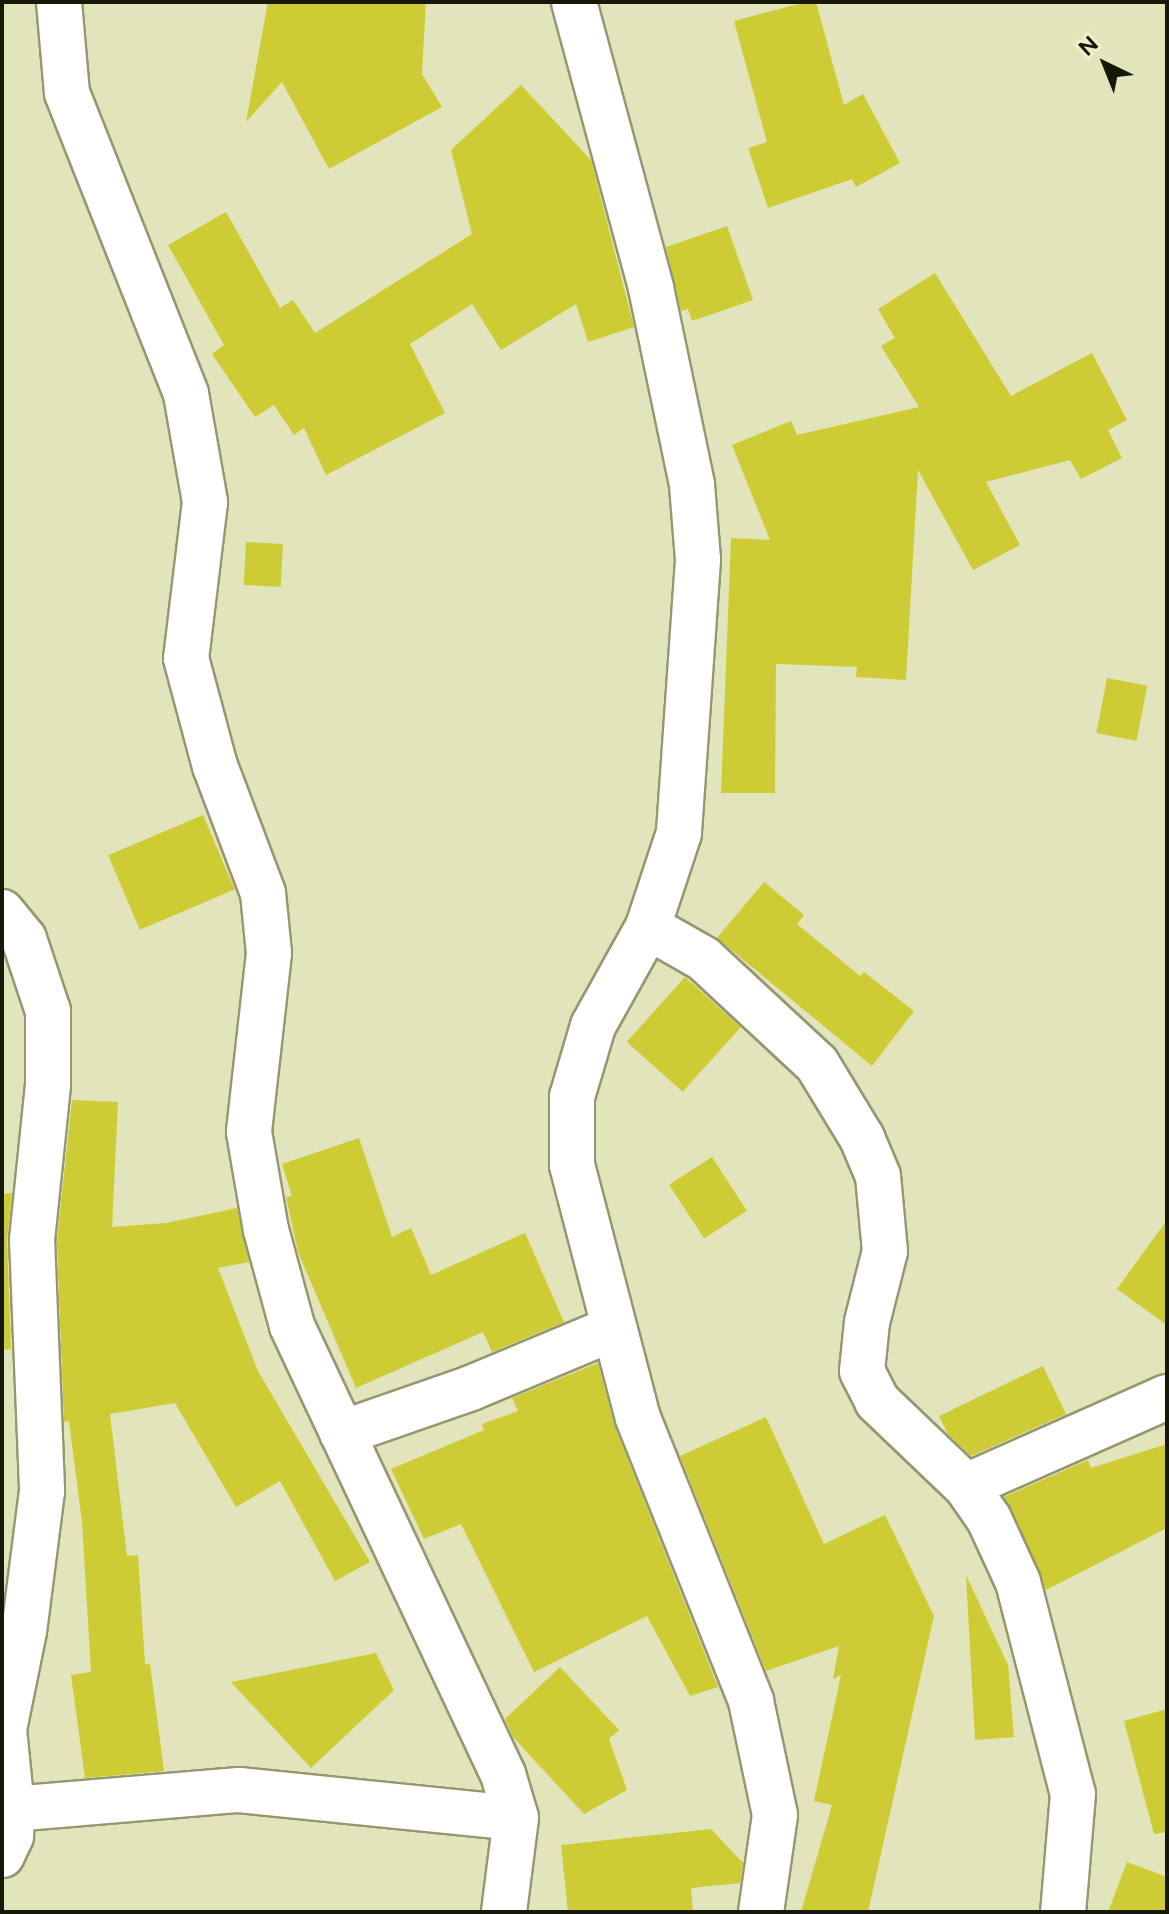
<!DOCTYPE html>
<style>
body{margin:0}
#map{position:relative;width:1169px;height:1914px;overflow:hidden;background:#e2e4bb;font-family:Figtree,sans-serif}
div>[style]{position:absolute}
.building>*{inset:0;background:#cdcc34;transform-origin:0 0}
.roads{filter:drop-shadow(2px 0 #959771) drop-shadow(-2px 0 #959771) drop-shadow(0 2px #959771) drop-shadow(0 -2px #959771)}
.minor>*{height:44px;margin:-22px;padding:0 22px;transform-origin:22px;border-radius:22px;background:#fff}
span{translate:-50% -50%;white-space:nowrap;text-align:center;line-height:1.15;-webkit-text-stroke:6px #eff1c8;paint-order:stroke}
.frame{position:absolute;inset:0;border:4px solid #181809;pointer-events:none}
.north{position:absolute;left:1065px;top:24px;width:80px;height:80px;-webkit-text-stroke:6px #eff1c8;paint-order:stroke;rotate:317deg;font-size:22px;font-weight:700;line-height:32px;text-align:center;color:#181809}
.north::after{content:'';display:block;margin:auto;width:28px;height:36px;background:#181809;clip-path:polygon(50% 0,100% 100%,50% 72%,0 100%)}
</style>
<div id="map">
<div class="building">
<i style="clip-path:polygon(268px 2px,426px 2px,422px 74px,442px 107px,329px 169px,282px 82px,246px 122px)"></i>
<i style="clip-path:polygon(806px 2px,816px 2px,844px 105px,863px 94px,900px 163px,856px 187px,852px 179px,768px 208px,748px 148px,767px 142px,734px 21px)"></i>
<i style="clip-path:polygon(521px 85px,591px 160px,634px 327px,588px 342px,576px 304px,501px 350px,472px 304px,410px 344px,445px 413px,326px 475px,304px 428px,294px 435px,274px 405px,255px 417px,212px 354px,224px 345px,168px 245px,226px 212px,280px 308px,293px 300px,315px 333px,472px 234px,451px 150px)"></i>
<i style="clip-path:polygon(727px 226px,753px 300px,692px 321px,688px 309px,681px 311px,666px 247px)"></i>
<i style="clip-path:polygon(935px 273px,1011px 396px,1092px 353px,1127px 420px,1108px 430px,1122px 458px,1081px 479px,1070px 460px,986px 482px,1020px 545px,973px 570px,918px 470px,906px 680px,856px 677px,857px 667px,776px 664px,775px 793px,721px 793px,731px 538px,770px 540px,732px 445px,791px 421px,797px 435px,919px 407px,881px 346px,895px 338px,878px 309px)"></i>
<i style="left:246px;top:542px;width:37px;height:43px;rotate:3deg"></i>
<i style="left:1107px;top:678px;width:41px;height:56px;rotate:11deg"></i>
<i style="left:203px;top:815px;width:81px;height:103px;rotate:67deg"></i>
<i style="clip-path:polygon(764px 882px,804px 915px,797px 924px,860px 976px,864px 972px,914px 1011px,872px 1066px,717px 938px)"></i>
<i style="left:685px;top:977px;width:75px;height:87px;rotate:42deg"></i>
<i style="clip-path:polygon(72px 1100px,118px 1102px,112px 1227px,166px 1223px,237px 1208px,249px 1262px,218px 1268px,258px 1371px,370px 1562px,335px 1581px,280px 1481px,236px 1507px,175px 1403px,110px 1414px,127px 1556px,138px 1555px,145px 1664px,150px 1664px,164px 1771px,85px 1778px,71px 1675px,91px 1672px,82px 1522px,69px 1421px,64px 1422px,57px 1240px)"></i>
<i style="clip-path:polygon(359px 1138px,392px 1237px,411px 1228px,431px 1275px,525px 1233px,564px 1322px,492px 1352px,483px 1332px,356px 1388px,298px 1252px,286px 1197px,292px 1196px,282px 1164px)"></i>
<i style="left:712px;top:1157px;width:64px;height:51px;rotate:57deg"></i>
<i style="clip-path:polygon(12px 1193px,7px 1240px,11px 1349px,2px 1350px,2px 1194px)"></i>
<i style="clip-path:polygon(1167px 1220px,1167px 1325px,1117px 1289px)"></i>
<i style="clip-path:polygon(598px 1363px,615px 1427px,718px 1687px,690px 1696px,647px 1616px,534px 1672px,461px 1524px,424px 1539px,391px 1469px,484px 1430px,482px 1424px,518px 1411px,512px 1398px)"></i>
<i style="clip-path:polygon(1043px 1366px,1066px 1414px,971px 1456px,948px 1434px,939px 1416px)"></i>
<i style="clip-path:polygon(766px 1417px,824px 1544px,885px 1515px,934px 1616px,868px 1912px,801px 1912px,832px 1805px,814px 1801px,841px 1675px,833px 1679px,839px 1646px,766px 1671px,680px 1456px)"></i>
<i style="clip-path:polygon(1167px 1444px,1167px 1528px,1046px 1590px,1004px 1497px,1088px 1460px,1091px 1468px)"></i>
<i style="clip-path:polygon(966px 1575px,1008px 1665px,1014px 1737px,975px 1740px)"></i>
<i style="clip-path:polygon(376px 1653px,394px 1690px,311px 1768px,231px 1682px)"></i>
<i style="clip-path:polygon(560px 1667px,619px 1730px,609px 1739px,627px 1790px,584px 1814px,513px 1737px,505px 1719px)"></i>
<i style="clip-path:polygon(1167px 1709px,1167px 1832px,1154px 1834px,1124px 1721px)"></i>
<i style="clip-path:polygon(711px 1829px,743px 1863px,740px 1883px,691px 1888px,693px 1912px,568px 1912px,561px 1845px)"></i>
<i style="clip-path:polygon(1127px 1862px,1167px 1877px,1167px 1912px,1108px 1912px)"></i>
</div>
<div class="roads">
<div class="minor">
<i style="left:59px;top:2px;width:91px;rotate:85deg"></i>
<i style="left:67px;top:93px;width:324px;rotate:68.4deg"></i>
<i style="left:186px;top:394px;width:110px;rotate:80deg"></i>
<i style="left:205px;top:502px;width:157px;rotate:96.9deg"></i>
<i style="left:186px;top:658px;width:112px;rotate:75deg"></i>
<i style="left:215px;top:766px;width:136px;rotate:69.3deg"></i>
<i style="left:263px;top:893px;width:60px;rotate:84.3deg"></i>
<i style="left:269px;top:953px;width:180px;rotate:96.4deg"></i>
<i style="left:249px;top:1132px;width:99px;rotate:80.2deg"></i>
<i style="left:266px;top:1230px;width:99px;rotate:74.8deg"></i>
<i style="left:292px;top:1326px;width:495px;rotate:64.8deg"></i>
<i style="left:503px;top:1774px;width:46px;rotate:73.5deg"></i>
<i style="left:516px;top:1818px;width:95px;rotate:97.3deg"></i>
<i style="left:574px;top:2px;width:296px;rotate:74.9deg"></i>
<i style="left:651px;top:288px;width:201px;rotate:78.2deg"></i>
<i style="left:692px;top:485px;width:75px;rotate:85.4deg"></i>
<i style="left:698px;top:560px;width:274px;rotate:94deg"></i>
<i style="left:679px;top:833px;width:99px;rotate:108.3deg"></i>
<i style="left:648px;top:927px;width:113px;rotate:119.1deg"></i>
<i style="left:593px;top:1026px;width:74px;rotate:106.5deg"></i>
<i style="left:572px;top:1097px;width:68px;rotate:90deg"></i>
<i style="left:572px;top:1165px;width:261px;rotate:75.4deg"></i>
<i style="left:638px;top:1418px;width:305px;rotate:68.2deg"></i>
<i style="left:751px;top:1701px;width:116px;rotate:78.1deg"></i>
<i style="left:775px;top:1815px;width:98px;rotate:98.2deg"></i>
<i style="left:2px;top:912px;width:35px;rotate:51deg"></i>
<i style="left:24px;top:939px;width:76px;rotate:71.6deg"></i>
<i style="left:48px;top:1011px;width:74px;rotate:90deg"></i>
<i style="left:48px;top:1085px;width:155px;rotate:95.9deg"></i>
<i style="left:32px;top:1239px;width:252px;rotate:87.7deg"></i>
<i style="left:42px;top:1491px;width:141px;rotate:97.3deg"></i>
<i style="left:24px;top:1631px;width:100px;rotate:101.5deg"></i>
<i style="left:4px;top:1729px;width:80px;rotate:84.3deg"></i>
<i style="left:12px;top:1809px;width:27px;rotate:92deg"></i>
<i style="left:11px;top:1836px;width:21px;rotate:115deg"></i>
<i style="left:648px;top:927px;width:64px;rotate:29.7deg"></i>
<i style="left:704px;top:959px;width:154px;rotate:42.9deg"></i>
<i style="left:817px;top:1064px;width:87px;rotate:58.7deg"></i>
<i style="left:862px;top:1138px;width:41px;rotate:67.2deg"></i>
<i style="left:878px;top:1176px;width:75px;rotate:84.7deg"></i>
<i style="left:885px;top:1251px;width:73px;rotate:104.2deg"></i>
<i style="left:867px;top:1322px;width:49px;rotate:95.8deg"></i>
<i style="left:862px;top:1371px;width:34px;rotate:63deg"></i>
<i style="left:877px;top:1401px;width:123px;rotate:43.7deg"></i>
<i style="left:966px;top:1486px;width:40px;rotate:55.1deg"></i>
<i style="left:989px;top:1519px;width:69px;rotate:65.3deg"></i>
<i style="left:1018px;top:1582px;width:219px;rotate:75.5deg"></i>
<i style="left:1073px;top:1794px;width:118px;rotate:94.8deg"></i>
<i style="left:342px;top:1433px;width:137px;rotate:-19.2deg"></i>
<i style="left:471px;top:1388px;width:153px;rotate:-22.7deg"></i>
<i style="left:966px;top:1486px;width:220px;rotate:-23.9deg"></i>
<i style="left:12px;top:1809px;width:228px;rotate:-4.8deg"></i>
<i style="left:239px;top:1790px;width:278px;rotate:5.8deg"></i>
</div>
</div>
<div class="frame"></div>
<div class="north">N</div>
</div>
